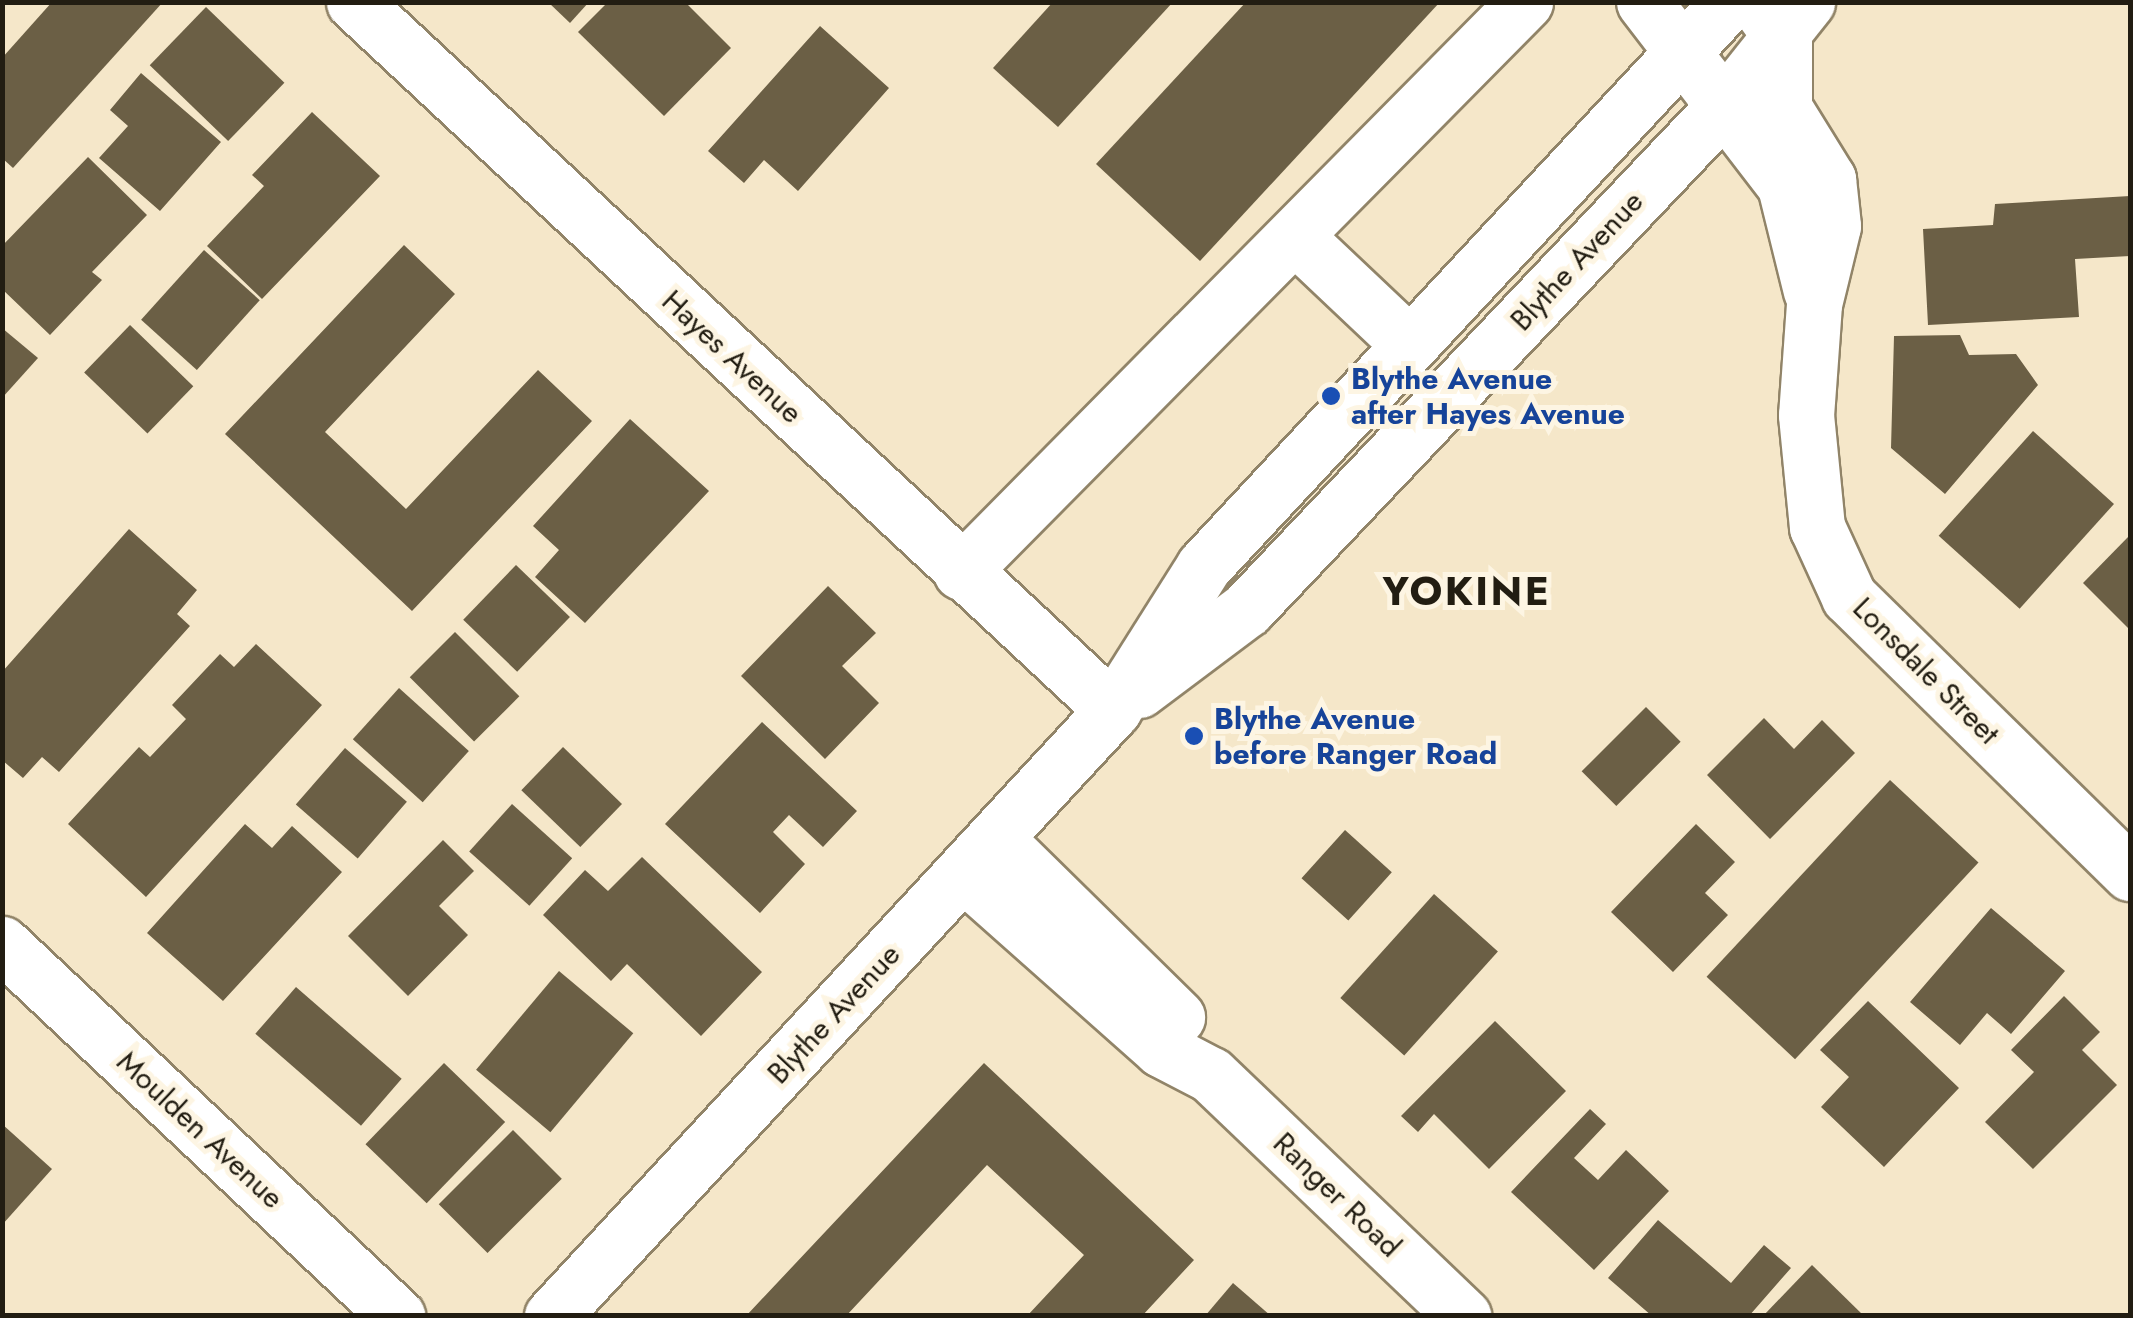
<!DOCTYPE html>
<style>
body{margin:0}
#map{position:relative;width:2133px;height:1318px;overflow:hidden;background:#f5e7c9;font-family:Jost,sans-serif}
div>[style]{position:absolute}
.building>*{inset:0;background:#6b5f45;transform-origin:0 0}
.roads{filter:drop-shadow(2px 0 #918468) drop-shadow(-2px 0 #918468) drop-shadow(0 2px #918468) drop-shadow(0 -2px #918468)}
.minor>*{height:55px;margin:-27.5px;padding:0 27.5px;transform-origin:27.5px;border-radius:27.5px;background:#fff}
.major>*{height:55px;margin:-27.5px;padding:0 27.5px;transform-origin:27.5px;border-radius:27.5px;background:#fff}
.dots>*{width:28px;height:28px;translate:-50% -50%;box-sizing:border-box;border:5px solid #fdf5e3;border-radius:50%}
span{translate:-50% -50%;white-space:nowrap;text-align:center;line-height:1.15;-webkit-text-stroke:10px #fdf5e3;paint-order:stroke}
.street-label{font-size:30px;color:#221d12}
.transit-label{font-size:30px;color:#164399;font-weight:700}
.left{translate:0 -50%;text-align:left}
.district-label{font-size:40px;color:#221d12;font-weight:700;letter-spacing:2.5px}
.frame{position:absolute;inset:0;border:5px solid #221d12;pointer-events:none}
</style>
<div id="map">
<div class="building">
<i style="clip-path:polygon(52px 2px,163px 2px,13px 168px,2px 158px,2px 58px)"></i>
<i style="clip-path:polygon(548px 2px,589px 2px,570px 23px)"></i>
<i style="clip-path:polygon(608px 2px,685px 2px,731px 48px,664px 116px,578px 32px)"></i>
<i style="clip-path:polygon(1053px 2px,1173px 2px,1058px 127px,993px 68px)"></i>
<i style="clip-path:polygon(1246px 2px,1440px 2px,1200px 261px,1096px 164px)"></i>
<i style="left:206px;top:7px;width:109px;height:81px;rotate:44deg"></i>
<i style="clip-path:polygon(820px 26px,889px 88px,798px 191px,764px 160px,744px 183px,708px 151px)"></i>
<i style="clip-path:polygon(141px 73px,221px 142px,160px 211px,99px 158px,128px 126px,110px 110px)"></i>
<i style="clip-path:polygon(312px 112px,380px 176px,262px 299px,207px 246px,264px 186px,252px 175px)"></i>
<i style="clip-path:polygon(88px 157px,147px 215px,92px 272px,102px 280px,50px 335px,2px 289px,2px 246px)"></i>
<i style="clip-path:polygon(2130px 196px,2130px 256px,2075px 259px,2079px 317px,1928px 325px,1923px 229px,1993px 225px,1995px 204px)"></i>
<i style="clip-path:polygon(404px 245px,455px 294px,325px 432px,406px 509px,538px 370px,592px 421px,412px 611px,225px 434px)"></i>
<i style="left:204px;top:250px;width:75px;height:94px;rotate:42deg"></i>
<i style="left:130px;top:325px;width:88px;height:66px;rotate:44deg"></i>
<i style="clip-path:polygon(2px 328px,38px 358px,2px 398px)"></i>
<i style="clip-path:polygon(1960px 335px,1969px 355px,2016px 354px,2038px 385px,1945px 494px,1891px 448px,1894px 336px)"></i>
<i style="clip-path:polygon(630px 419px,709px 491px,585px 623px,535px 577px,559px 550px,533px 526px)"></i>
<i style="left:2033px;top:431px;width:109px;height:141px;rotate:42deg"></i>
<i style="clip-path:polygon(129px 529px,197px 590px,177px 614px,190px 626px,59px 772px,42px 757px,23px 778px,2px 760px,2px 672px)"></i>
<i style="clip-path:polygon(2130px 535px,2130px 630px,2083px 583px)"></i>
<i style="left:516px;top:565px;width:75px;height:76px;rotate:44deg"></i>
<i style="clip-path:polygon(828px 586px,876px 633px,842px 666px,879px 703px,825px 759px,741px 676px)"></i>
<i style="left:455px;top:632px;width:91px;height:64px;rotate:45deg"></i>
<i style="clip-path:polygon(256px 644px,322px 705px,146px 897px,68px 824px,139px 747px,150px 757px,186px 719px,172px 705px,220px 654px,234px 667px)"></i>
<i style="left:399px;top:688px;width:94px;height:69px;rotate:42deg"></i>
<i style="left:1646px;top:707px;width:49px;height:91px;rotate:45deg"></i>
<i style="clip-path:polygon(1764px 718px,1794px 749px,1822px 720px,1855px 753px,1770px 839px,1707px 775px)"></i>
<i style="clip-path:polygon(762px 722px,857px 811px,823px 847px,789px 815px,773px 832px,805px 864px,760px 913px,665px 824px)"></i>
<i style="left:563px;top:747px;width:82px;height:60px;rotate:44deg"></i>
<i style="left:345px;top:748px;width:82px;height:75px;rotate:41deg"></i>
<i style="left:1890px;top:780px;width:121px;height:269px;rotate:43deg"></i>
<i style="left:512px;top:804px;width:81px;height:64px;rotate:42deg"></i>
<i style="clip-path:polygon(245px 824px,272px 848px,292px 826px,342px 872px,223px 1001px,147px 933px)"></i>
<i style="clip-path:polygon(1696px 824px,1735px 862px,1705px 893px,1728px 915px,1673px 972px,1611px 912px)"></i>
<i style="left:1345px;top:830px;width:63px;height:65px;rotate:42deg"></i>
<i style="clip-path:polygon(443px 840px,474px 871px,439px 906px,468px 935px,408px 996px,348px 936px)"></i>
<i style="clip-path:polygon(642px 857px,762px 972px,701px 1036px,627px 964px,611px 981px,543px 915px,585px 870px,608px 891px)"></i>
<i style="left:1434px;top:894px;width:86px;height:140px;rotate:42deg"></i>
<i style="clip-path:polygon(1991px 908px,2065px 971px,2011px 1034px,1987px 1013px,1960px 1045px,1910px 1002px)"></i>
<i style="left:559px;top:971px;width:97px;height:129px;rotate:40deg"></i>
<i style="left:296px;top:987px;width:140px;height:62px;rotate:41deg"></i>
<i style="clip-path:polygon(2064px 996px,2100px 1032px,2082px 1050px,2117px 1085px,2033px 1169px,1985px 1122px,2034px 1072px,2011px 1050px)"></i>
<i style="clip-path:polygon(1868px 1001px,1959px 1088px,1884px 1167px,1821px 1107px,1849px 1077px,1820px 1050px)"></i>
<i style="clip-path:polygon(1495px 1021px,1566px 1091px,1489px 1169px,1434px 1114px,1418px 1132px,1401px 1116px)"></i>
<i style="left:444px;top:1063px;width:85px;height:113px;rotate:44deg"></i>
<i style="clip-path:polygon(984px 1063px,1194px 1260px,1142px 1316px,1027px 1316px,1084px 1255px,987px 1165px,846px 1316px,746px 1316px)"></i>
<i style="clip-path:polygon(1590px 1109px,1606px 1124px,1574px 1158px,1598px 1180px,1626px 1150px,1669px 1191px,1594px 1270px,1511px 1192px)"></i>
<i style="clip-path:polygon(2px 1124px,52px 1169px,2px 1225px)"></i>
<i style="left:513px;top:1130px;width:69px;height:105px;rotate:45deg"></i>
<i style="clip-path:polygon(1658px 1220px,1731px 1283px,1764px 1245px,1791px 1268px,1749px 1316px,1652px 1316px,1608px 1278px)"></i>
<i style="clip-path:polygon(1812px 1265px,1864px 1316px,1763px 1316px)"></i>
<i style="clip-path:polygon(1233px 1283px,1271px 1316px,1205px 1316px)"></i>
</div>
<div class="roads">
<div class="minor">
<i style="left:354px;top:2px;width:1038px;rotate:43.01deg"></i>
<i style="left:1644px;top:2px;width:232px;rotate:52.5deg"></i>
<i style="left:1785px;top:186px;width:108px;rotate:76.1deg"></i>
<i style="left:1756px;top:2px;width:48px;rotate:54.3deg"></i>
<i style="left:1784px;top:41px;width:67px;rotate:90deg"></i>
<i style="left:1784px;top:108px;width:84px;rotate:58.2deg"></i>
<i style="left:1828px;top:179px;width:47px;rotate:83.9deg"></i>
<i style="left:1833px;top:226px;width:80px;rotate:103.7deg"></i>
<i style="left:1814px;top:304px;width:111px;rotate:94.1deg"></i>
<i style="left:1806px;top:415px;width:113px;rotate:84.4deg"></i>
<i style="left:1817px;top:527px;width:77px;rotate:65.4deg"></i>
<i style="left:1849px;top:597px;width:394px;rotate:44.5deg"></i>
<i style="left:1299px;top:240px;width:151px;rotate:43.4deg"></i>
<i style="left:961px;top:572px;width:802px;rotate:-45.3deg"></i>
<i style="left:996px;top:839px;width:254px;rotate:44.5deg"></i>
<i style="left:964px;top:874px;width:264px;rotate:41.6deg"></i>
<i style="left:1161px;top:1049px;width:56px;rotate:27.5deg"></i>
<i style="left:1211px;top:1075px;width:349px;rotate:43.7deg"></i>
<i style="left:2px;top:944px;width:543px;rotate:43.28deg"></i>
</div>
<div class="major">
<i style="left:1139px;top:690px;width:135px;rotate:-36.9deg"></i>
<i style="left:1247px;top:609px;width:695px;rotate:-46.52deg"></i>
<i style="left:1725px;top:105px;width:132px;rotate:-51.5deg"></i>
<i style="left:552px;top:1316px;width:826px;rotate:-47.21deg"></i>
<i style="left:1113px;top:710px;width:170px;rotate:-57.7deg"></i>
<i style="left:1204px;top:566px;width:771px;rotate:-47.05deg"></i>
</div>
</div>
<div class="dots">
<i style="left:1331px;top:396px;background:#1a4fb4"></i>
<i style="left:1194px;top:736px;background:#1a4fb4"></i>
</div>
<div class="street-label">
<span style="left:1577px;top:261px;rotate:-47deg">Blythe Avenue</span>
<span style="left:732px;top:357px;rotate:43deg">Hayes Avenue</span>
<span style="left:1926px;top:671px;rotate:45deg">Lonsdale Street</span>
<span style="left:834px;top:1014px;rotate:-47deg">Blythe Avenue</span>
<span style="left:200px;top:1130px;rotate:43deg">Moulden Avenue</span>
<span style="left:1337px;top:1195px;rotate:44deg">Ranger Road</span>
</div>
<div class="transit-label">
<span class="left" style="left:1351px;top:396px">Blythe Avenue<br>after Hayes Avenue</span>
<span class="left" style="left:1214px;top:736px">Blythe Avenue<br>before Ranger Road</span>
</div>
<div class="district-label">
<span style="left:1467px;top:591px">YOKINE</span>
</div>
<div class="frame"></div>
</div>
